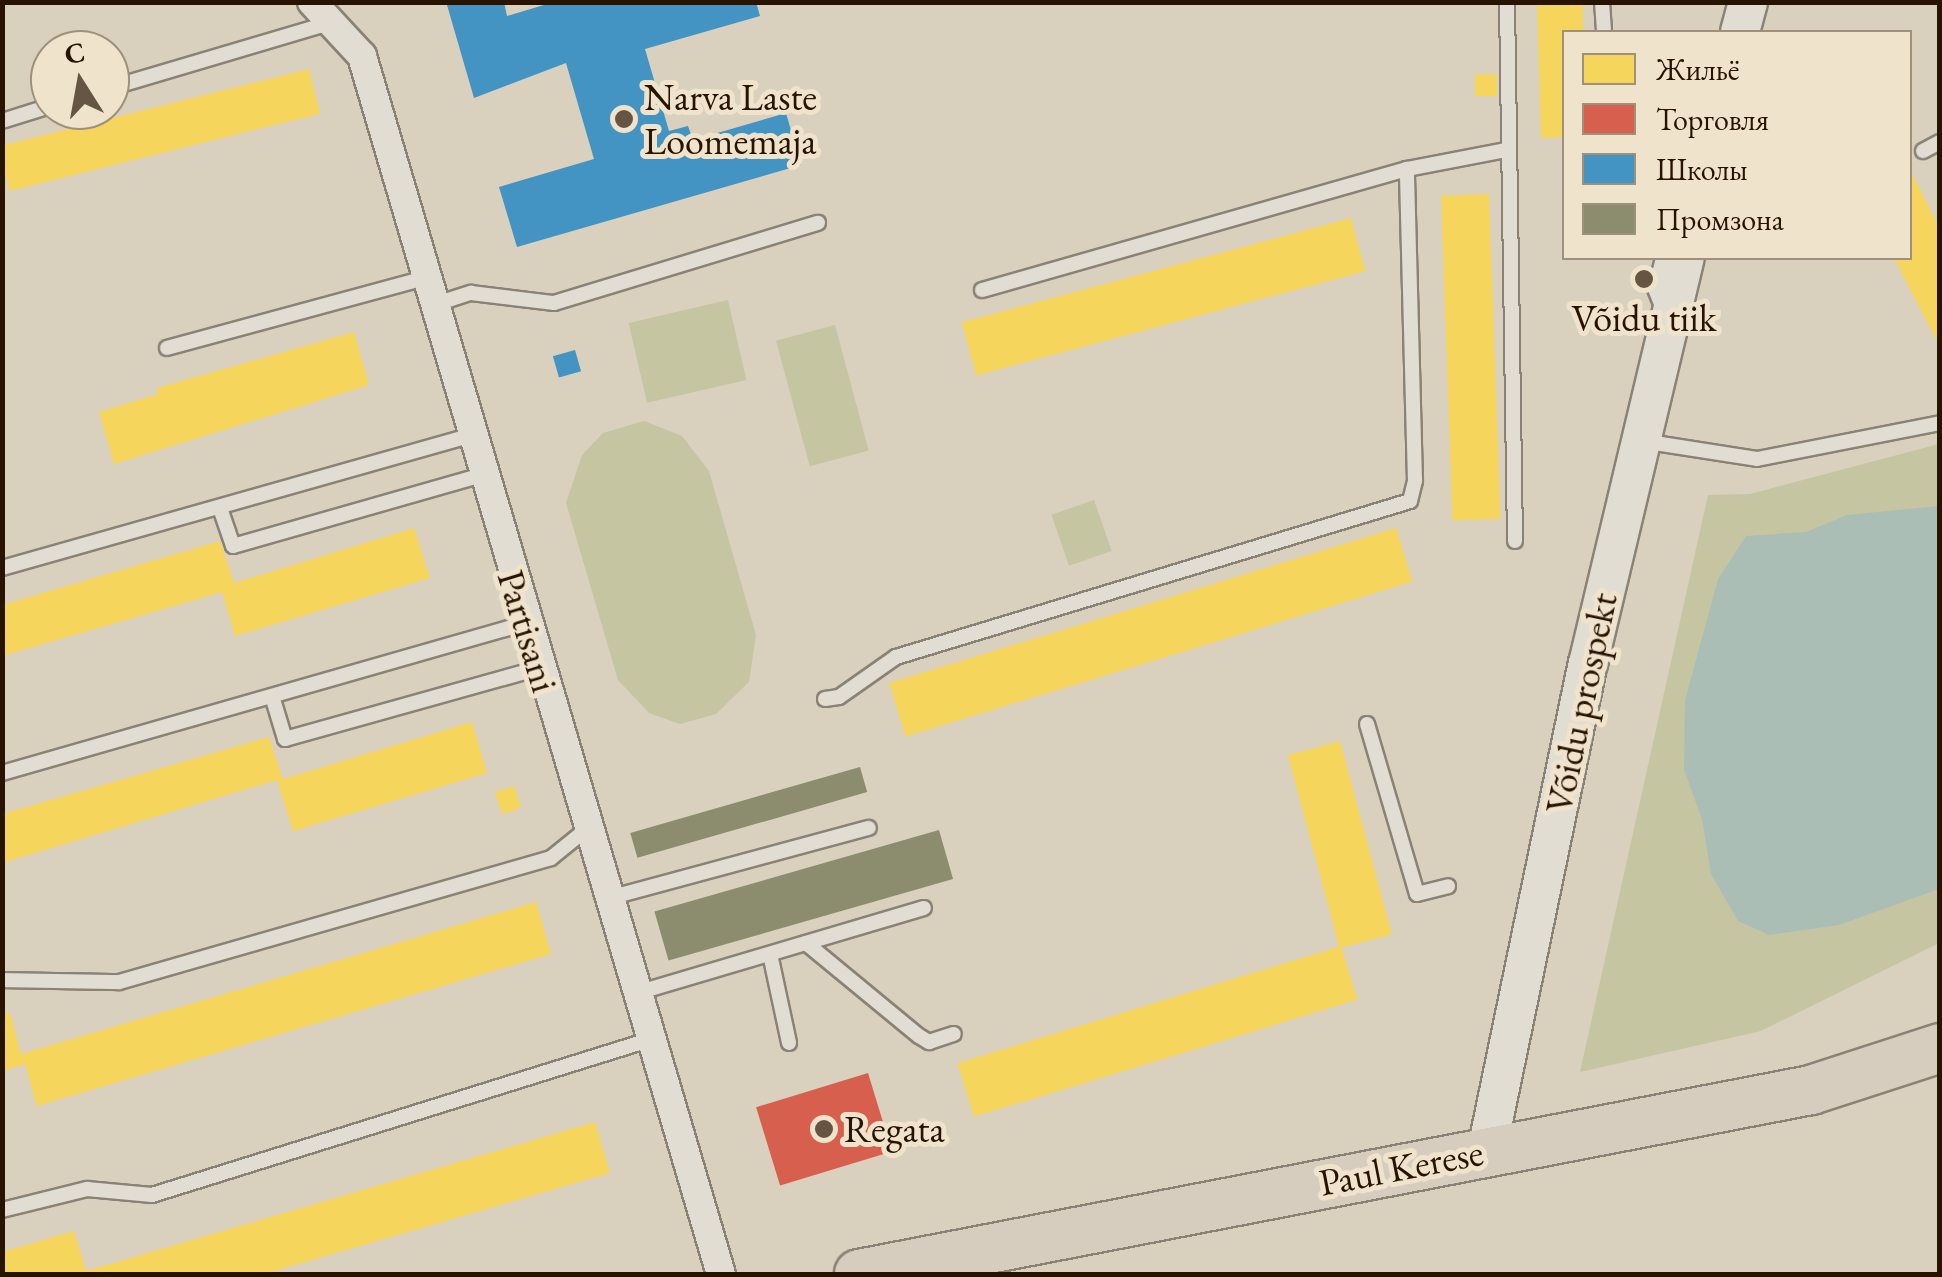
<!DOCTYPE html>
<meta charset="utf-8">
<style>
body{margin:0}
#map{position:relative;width:1942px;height:1277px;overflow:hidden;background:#d9d0bd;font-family:"EB Garamond",serif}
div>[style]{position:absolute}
.green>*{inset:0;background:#c6c5a1;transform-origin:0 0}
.water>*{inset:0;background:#abbeb5}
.homes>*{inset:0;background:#f6d55c;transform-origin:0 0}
.shops>*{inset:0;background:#d6604d;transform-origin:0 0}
.schools>*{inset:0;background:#4393c3;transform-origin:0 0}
.industry>*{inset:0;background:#8c8c6e;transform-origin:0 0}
.roads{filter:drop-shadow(2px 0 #8a8275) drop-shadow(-2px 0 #8a8275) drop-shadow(0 2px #8a8275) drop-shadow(0 -2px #8a8275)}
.lane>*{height:14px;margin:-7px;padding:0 7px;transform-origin:7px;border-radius:7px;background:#e2ddd3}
.street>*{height:28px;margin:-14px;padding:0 14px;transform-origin:14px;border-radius:14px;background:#e2ddd3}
.secondary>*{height:38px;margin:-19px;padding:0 19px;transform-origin:19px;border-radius:19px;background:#e2ddd3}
.highway>*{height:48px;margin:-24px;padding:0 24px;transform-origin:24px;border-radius:24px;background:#d6cdbf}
.dots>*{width:28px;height:28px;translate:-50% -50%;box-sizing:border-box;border:5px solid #efe3cc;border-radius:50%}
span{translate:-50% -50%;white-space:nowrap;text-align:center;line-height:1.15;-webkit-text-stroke:10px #efe3cc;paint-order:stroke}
.poi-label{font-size:38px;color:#271300}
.left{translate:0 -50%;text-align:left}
.street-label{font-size:38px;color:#271300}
.frame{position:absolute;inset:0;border:5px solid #271300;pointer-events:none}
.legend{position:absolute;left:1562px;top:30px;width:350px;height:230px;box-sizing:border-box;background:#efe3cc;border:2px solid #9f907a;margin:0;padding:12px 18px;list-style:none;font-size:30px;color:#271300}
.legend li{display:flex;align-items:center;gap:20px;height:50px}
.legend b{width:50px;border:2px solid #9f907a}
.north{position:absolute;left:30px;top:30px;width:100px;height:100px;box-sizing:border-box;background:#efe3cc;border:2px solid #9f907a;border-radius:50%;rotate:349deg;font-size:28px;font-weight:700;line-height:40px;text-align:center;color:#271300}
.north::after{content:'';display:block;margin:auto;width:35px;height:45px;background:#655542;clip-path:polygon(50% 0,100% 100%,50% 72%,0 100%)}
</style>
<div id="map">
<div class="green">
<i style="left:728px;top:300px;width:82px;height:102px;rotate:77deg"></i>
<i style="left:835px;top:325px;width:130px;height:61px;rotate:75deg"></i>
<i style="clip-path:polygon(644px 421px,682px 436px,709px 471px,756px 635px,749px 682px,716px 714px,680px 724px,649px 713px,618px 680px,566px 503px,582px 455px,603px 433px)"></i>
<i style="clip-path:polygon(1939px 444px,1939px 943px,1761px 1031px,1580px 1072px,1708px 495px,1750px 494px)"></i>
<i style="left:1094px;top:500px;width:54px;height:45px;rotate:71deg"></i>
</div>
<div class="water">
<i style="clip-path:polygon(1939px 506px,1939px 889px,1839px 925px,1769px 935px,1738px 921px,1711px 874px,1702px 819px,1684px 770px,1685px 700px,1718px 579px,1746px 536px,1806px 532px,1847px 515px)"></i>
</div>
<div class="homes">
<i style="clip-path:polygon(1537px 2px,1583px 2px,1583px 32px,1564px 32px,1564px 137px,1541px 138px)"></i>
<i style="left:309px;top:69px;width:46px;height:320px;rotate:76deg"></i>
<i style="left:1475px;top:74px;width:22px;height:22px"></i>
<i style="clip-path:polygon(1910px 170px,1940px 229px,1940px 347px,1894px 258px,1910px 258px)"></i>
<i style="left:1489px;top:194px;width:325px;height:48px;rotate:88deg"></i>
<i style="left:1351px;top:218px;width:55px;height:403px;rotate:75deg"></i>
<i style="clip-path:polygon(354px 332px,369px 385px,114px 464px,99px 412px,158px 394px,157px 388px)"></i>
<i style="clip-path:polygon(414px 528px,430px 578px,235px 636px,222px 592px,2px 656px,2px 605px,220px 541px,234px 583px)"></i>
<i style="left:1396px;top:528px;width:56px;height:530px;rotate:73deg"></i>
<i style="clip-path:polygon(472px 722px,487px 773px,293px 831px,277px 780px,2px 863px,2px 814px,269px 737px,283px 779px)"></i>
<i style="left:1340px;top:741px;width:200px;height:54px;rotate:75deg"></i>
<i style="left:514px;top:786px;width:23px;height:20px;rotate:72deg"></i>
<i style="clip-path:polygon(536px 902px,551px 954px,37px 1106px,25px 1064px,2px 1071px,2px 1015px,10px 1013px,21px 1054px)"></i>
<i style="left:1341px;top:946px;width:56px;height:401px;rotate:73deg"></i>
<i style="clip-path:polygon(595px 1122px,610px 1173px,264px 1274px,2px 1274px,2px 1252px,74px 1231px,86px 1271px)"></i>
</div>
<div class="shops">
<i style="left:868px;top:1073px;width:82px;height:117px;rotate:73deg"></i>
</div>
<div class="schools">
<i style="clip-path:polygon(504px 2px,507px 16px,554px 2px,756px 2px,760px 16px,645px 49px,669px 131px,688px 126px,693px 140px,786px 113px,801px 165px,517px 247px,499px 187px,594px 159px,566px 63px,474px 98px,447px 5px)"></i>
<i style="left:575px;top:350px;width:22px;height:23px;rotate:74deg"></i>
</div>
<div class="industry">
<i style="left:860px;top:767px;width:26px;height:239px;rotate:74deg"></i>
<i style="left:939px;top:830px;width:51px;height:296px;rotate:74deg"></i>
</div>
<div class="roads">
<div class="lane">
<i style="left:1507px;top:2px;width:539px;rotate:89.15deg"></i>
<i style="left:1602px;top:2px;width:30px;rotate:86deg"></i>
<i style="left:110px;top:88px;width:225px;rotate:-16.5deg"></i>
<i style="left:2px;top:121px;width:50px;rotate:-17.4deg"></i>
<i style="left:1923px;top:151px;width:19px;rotate:-28deg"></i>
<i style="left:1663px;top:258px;width:32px;rotate:104deg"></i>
<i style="left:1655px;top:289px;width:22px;rotate:68deg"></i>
<i style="left:982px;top:290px;width:442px;rotate:-15.9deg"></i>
<i style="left:1407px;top:169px;width:101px;rotate:-10.9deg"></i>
<i style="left:433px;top:305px;width:40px;rotate:-18deg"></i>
<i style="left:471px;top:293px;width:84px;rotate:6.9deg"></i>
<i style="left:554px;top:303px;width:276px;rotate:-16.9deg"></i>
<i style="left:167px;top:348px;width:267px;rotate:-15.2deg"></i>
<i style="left:1642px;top:441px;width:116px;rotate:8.9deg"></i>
<i style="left:1757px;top:459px;width:187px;rotate:-11.1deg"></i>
<i style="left:220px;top:508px;width:40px;rotate:71.1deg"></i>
<i style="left:233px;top:546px;width:259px;rotate:-15.9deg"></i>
<i style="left:2px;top:568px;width:486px;rotate:-15.8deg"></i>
<i style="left:272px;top:696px;width:45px;rotate:73.2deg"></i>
<i style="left:285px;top:739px;width:264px;rotate:-15.6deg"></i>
<i style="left:825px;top:699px;width:14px;rotate:-8deg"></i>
<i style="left:839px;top:697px;width:70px;rotate:-35.1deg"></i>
<i style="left:896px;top:657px;width:537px;rotate:-16.88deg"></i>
<i style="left:1410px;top:501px;width:21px;rotate:-76deg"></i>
<i style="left:1415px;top:481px;width:312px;rotate:-91.5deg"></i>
<i style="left:1367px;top:724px;width:177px;rotate:73.6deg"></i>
<i style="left:1417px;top:894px;width:32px;rotate:-14deg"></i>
<i style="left:2px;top:773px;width:545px;rotate:-15.97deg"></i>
<i style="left:609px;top:898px;width:269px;rotate:-15.1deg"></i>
<i style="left:806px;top:943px;width:146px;rotate:39.5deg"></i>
<i style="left:919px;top:1036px;width:12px;rotate:31deg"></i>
<i style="left:929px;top:1042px;width:26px;rotate:-18deg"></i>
<i style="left:770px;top:954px;width:91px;rotate:77.9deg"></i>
<i style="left:2px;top:980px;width:117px;rotate:1deg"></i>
<i style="left:119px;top:982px;width:449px;rotate:-16deg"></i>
<i style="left:551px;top:858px;width:48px;rotate:-39deg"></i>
<i style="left:640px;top:992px;width:296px;rotate:-16.5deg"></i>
<i style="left:2px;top:1210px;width:88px;rotate:-13.9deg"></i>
<i style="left:87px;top:1189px;width:65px;rotate:5.3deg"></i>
<i style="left:152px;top:1195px;width:527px;rotate:-17.33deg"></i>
</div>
<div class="street">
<i style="left:312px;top:2px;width:74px;rotate:47.2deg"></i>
<i style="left:362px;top:56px;width:1270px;rotate:73.58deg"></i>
</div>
<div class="secondary">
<i style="left:1740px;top:32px;width:31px;rotate:-75deg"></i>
<i style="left:1487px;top:1150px;width:496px;rotate:-78.3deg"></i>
<i style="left:1588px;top:664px;width:417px;rotate:-76.6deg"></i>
</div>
<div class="highway">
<i style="left:859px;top:1274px;width:970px;rotate:-10.94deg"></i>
<i style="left:1811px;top:1090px;width:136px;rotate:-18deg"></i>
</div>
</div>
<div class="dots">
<i style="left:624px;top:119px;background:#655542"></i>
<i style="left:1644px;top:279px;background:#655542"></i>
<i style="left:824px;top:1129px;background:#655542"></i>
</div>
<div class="poi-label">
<span class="left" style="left:644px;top:119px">Narva Laste<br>Loomemaja</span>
<span style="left:1644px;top:318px">Võidu tiik</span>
<span class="left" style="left:844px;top:1129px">Regata</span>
</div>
<div class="street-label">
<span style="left:528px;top:631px;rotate:73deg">Partisani</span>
<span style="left:1581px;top:703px;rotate:-78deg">Võidu prospekt</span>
<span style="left:1401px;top:1167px;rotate:-11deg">Paul Kerese</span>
</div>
<div class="frame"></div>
<ul class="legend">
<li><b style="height:28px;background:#f6d55c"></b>Жильё</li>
<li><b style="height:28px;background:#d6604d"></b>Торговля</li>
<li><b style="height:28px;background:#4393c3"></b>Школы</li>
<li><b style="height:28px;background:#8c8c6e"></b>Промзона</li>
</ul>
<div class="north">С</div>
</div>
